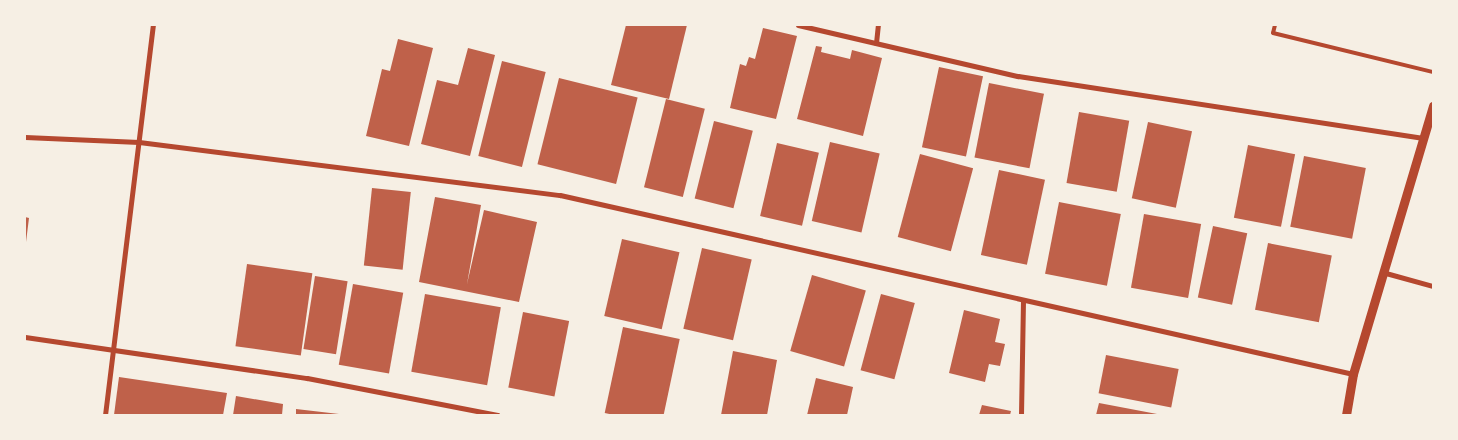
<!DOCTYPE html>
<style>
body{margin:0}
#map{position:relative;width:1458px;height:440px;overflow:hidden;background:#f6efe4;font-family:"Open Sans",sans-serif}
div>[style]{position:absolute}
.building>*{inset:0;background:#bf614a;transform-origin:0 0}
.service>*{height:4px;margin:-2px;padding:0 2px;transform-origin:2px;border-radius:2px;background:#b5482f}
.minor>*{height:5px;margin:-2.5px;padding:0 2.5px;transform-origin:2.5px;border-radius:2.5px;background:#b5482f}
.tertiary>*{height:9px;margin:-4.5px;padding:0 4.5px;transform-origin:4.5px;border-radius:4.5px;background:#b5482f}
span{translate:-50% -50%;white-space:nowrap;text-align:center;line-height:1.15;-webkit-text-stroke:4.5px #f6efe4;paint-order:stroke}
.frame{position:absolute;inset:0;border:26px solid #f6efe4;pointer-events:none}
</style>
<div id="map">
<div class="building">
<i style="clip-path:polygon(626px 25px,687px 25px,669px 99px,611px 85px)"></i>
<i style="clip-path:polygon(763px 28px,797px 36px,776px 119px,730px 108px,740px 64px,746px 66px,749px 57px,755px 59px)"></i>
<i style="clip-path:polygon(398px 39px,433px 48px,409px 146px,366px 136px,382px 69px,390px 71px)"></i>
<i style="clip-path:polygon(816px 46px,822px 47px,821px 52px,850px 59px,852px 50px,882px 58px,863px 136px,797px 119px)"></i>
<i style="clip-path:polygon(468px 48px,495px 55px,470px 156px,421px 144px,437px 80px,458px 85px)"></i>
<i style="left:502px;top:61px;width:45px;height:98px;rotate:14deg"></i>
<i style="left:939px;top:67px;width:45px;height:82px;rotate:12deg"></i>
<i style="left:559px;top:78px;width:81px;height:89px;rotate:14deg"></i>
<i style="left:989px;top:83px;width:56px;height:76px;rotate:11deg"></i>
<i style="left:666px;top:99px;width:40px;height:91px;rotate:14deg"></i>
<i style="left:1079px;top:112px;width:51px;height:72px;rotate:10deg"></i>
<i style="left:714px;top:121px;width:40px;height:80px;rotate:14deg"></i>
<i style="left:1148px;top:122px;width:45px;height:78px;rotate:12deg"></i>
<i style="left:830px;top:142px;width:51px;height:81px;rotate:13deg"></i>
<i style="left:777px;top:143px;width:43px;height:75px;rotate:13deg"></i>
<i style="left:1248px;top:145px;width:48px;height:74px;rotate:11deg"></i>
<i style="left:920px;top:154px;width:55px;height:86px;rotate:15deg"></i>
<i style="left:1304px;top:156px;width:63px;height:72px;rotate:11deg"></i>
<i style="left:999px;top:170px;width:47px;height:87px;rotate:12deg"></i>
<i style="left:372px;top:188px;width:39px;height:78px;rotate:6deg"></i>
<i style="clip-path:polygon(435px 197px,481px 205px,467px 284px,484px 210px,537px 222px,519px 302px,419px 282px)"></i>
<i style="left:1059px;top:202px;width:63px;height:73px;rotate:11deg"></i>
<i style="left:1144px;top:214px;width:58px;height:75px;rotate:10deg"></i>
<i style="clip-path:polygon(25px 217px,29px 218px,26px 242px,25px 242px)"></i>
<i style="left:1213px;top:226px;width:35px;height:73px;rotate:12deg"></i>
<i style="left:622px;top:239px;width:59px;height:79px;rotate:13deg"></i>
<i style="left:1268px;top:243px;width:65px;height:68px;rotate:11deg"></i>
<i style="left:702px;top:248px;width:51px;height:83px;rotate:13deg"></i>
<i style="left:247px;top:264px;width:66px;height:83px;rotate:8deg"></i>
<i style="left:812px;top:275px;width:56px;height:79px;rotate:16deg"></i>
<i style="left:315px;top:276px;width:33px;height:74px;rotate:9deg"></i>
<i style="left:353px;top:284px;width:51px;height:82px;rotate:10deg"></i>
<i style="left:425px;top:294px;width:77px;height:79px;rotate:10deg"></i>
<i style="left:881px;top:294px;width:35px;height:79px;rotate:15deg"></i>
<i style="clip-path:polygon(964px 310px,1000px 319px,995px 342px,1005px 344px,1000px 366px,989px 364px,985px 382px,949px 373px)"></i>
<i style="left:523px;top:312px;width:47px;height:77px;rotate:11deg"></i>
<i style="left:623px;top:327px;width:58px;height:88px;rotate:12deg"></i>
<i style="clip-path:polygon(733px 351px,777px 360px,767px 415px,721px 415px)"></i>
<i style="left:1106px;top:355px;width:74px;height:39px;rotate:11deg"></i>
<i style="clip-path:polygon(119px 377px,227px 393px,223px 415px,114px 415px)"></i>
<i style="clip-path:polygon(816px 378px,853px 387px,847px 415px,807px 415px)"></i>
<i style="clip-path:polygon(236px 396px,283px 404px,282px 415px,233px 415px)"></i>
<i style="clip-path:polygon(1099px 403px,1157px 414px,1157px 415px,1096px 415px)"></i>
<i style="clip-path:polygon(982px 405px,1011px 411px,1010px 415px,979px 415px)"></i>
<i style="clip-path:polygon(296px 409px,339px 414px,339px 415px,296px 415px)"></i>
</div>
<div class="service">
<i style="left:1275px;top:25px;width:8px;rotate:104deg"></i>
<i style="left:1273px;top:33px;width:165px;rotate:13.7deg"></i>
</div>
<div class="minor">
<i style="left:798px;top:25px;width:226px;rotate:13.1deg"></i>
<i style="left:1018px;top:76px;width:410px;rotate:8.7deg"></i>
<i style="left:876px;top:43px;width:18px;rotate:-84deg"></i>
<i style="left:25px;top:137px;width:114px;rotate:2.5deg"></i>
<i style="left:139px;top:142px;width:424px;rotate:7.2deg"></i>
<i style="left:560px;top:195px;width:813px;rotate:12.72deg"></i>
<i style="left:1382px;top:272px;width:53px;rotate:15.4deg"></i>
<i style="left:25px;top:337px;width:285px;rotate:8.3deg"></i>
<i style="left:307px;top:378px;width:194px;rotate:11deg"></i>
<i style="left:105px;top:415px;width:393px;rotate:-83deg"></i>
<i style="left:1021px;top:415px;width:114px;rotate:-89deg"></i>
</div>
<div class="tertiary">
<i style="left:1346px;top:415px;width:42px;rotate:-80.3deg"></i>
<i style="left:1353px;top:374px;width:280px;rotate:-73.4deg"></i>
</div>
<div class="frame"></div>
</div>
